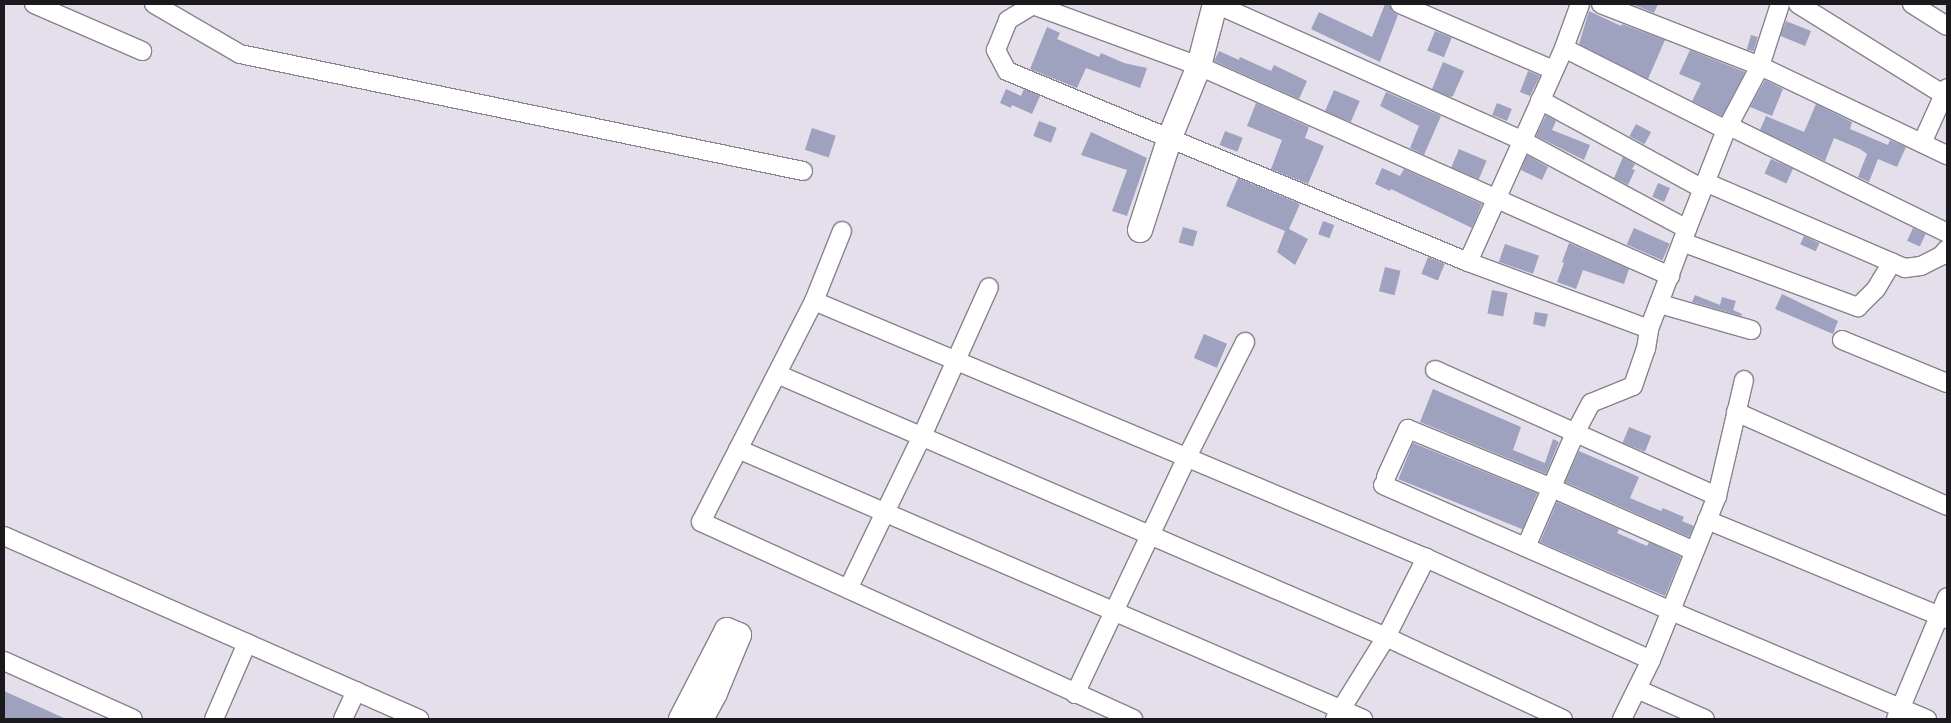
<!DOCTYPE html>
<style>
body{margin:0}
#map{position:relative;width:1951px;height:723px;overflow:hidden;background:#e4dfeb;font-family:"Archivo Narrow",sans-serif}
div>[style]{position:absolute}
.building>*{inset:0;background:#9ea2bf;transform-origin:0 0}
.roads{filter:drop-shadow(1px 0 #87828e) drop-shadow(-1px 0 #87828e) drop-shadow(0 1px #87828e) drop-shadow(0 -1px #87828e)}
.street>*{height:18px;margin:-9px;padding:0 9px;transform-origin:9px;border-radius:9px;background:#fff}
.secondary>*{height:24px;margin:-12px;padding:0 12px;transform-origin:12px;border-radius:12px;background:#fff}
span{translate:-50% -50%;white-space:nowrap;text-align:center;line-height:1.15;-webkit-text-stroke:4.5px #f1ecf9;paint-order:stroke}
.frame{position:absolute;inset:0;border:5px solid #1a191d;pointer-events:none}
</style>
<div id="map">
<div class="building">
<i style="clip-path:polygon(1385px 4px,1390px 4px,1392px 11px,1398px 15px,1380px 62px,1311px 29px,1319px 12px,1372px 37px)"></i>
<i style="clip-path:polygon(1632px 4px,1658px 4px,1654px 13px)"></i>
<i style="clip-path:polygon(1589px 11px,1621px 26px,1622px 24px,1665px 40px,1648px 79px,1579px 44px)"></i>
<i style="left:1786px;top:21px;width:27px;height:16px;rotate:22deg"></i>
<i style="clip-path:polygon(1047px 27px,1060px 33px,1057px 39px,1099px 57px,1101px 53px,1124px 63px,1147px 68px,1140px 88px,1086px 68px,1077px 88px,1030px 69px)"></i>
<i style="left:1435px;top:31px;width:18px;height:21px;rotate:22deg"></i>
<i style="left:1751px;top:35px;width:7px;height:15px;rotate:16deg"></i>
<i style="clip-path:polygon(1690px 50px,1745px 72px,1722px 116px,1692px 101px,1701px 83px,1679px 74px)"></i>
<i style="clip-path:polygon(1219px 51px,1239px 60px,1240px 57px,1271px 71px,1274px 65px,1307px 81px,1299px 99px,1214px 61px)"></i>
<i style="clip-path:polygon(1443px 62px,1464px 71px,1453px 96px,1450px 97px,1432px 89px)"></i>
<i style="clip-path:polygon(1528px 71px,1540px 76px,1530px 96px,1520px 92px)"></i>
<i style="clip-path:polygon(1765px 80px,1783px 89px,1772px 116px,1750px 107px)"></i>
<i style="clip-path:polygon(1006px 89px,1021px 96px,1024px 89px,1040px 96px,1032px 114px,1012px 105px,1011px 108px,1000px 103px)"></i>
<i style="left:1334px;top:90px;width:28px;height:23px;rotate:23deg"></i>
<i style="clip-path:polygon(1386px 92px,1441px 116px,1424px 155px,1410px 148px,1419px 126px,1380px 106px)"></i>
<i style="clip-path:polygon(1256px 103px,1309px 127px,1305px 138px,1324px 146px,1308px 184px,1271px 169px,1282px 140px,1247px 126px)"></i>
<i style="left:1497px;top:103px;width:16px;height:13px;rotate:22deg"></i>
<i style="clip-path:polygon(1816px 104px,1852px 122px,1850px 129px,1888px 145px,1890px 140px,1906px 147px,1897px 167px,1878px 159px,1869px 182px,1858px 177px,1867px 154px,1860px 149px,1834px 138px,1825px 161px,1760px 130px,1766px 116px,1804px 132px)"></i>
<i style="clip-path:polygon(1546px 115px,1556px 121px,1552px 130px,1590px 145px,1584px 160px,1536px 136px)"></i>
<i style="left:1039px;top:121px;width:19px;height:16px;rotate:21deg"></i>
<i style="left:1636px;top:124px;width:17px;height:14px;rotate:28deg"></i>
<i style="left:812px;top:128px;width:25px;height:23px;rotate:18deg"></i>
<i style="left:1225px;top:131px;width:19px;height:15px;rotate:21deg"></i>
<i style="clip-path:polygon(1091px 132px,1147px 158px,1127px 216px,1112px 211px,1127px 170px,1081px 155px)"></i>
<i style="left:1459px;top:149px;width:30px;height:20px;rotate:23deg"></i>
<i style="clip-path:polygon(1527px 155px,1548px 167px,1542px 180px,1521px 170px)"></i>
<i style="clip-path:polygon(1623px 157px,1635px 164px,1632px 169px,1635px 170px,1628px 185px,1614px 178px)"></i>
<i style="left:1771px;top:159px;width:24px;height:16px;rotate:24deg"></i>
<i style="clip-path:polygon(1382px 168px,1400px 176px,1404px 169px,1482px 204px,1472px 228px,1391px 189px,1390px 191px,1375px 184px)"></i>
<i style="clip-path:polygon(1238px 178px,1300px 204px,1289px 229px,1308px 239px,1295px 265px,1277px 252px,1285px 231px,1226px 206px)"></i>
<i style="left:1658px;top:183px;width:13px;height:15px;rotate:23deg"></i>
<i style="left:1323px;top:221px;width:12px;height:14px;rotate:20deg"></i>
<i style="left:1183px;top:227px;width:15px;height:16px;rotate:16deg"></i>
<i style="left:1634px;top:228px;width:39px;height:18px;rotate:24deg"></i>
<i style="left:1913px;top:228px;width:14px;height:14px;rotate:25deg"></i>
<i style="left:1804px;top:236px;width:17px;height:9px;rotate:25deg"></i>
<i style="clip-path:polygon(1569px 243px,1629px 269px,1624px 284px,1583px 270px,1576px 289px,1557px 282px,1564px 263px,1562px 262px)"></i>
<i style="left:1505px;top:244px;width:36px;height:19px;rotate:19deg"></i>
<i style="left:1428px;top:257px;width:18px;height:18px;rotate:22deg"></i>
<i style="left:1385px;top:267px;width:16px;height:25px;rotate:14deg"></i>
<i style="left:1492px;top:290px;width:16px;height:24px;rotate:11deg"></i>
<i style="clip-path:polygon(1782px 294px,1838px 321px,1833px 334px,1775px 309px)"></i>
<i style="clip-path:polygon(1695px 295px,1720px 305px,1722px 297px,1736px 301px,1733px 310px,1742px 314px,1741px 316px,1692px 302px)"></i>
<i style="clip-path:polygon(1535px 312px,1548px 314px,1545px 327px,1533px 324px)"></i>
<i style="left:1204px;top:334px;width:25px;height:26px;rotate:23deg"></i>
<i style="clip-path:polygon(1433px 389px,1521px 427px,1513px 450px,1545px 463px,1553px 439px,1559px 442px,1546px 474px,1420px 422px)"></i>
<i style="left:1629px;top:427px;width:24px;height:17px;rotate:22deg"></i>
<i style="left:1413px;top:443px;width:134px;height:39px;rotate:22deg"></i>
<i style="clip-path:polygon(1579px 451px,1639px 477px,1630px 498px,1661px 511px,1663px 508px,1684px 517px,1682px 521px,1694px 526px,1689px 537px,1565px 482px)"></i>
<i style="clip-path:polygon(1557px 502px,1619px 529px,1617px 533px,1647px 546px,1649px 542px,1681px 557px,1665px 596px,1540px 542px)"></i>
<i style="clip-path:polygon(4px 691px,44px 709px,66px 719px,4px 719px)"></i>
</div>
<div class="roads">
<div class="street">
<i style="left:34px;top:4px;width:118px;rotate:23.5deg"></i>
<i style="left:154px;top:4px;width:99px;rotate:30.2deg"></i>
<i style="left:240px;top:54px;width:575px;rotate:11.74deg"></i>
<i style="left:1216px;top:4px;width:336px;rotate:24deg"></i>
<i style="left:1523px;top:141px;width:186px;rotate:28.2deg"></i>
<i style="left:1400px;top:4px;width:167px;rotate:23.3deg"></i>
<i style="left:1601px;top:4px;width:171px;rotate:21.3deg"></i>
<i style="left:1760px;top:66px;width:207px;rotate:25.5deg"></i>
<i style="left:1798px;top:4px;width:172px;rotate:31.9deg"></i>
<i style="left:1912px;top:4px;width:41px;rotate:32.2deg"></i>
<i style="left:1564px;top:48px;width:182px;rotate:26.8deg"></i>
<i style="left:1540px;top:100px;width:186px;rotate:28.6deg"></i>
<i style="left:1729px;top:126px;width:243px;rotate:26.1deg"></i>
<i style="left:1922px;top:143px;width:60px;rotate:-65.6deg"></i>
<i style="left:1705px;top:182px;width:218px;rotate:23.3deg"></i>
<i style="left:1905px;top:268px;width:16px;rotate:-7deg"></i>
<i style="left:1921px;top:266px;width:22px;rotate:-27deg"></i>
<i style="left:1941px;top:256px;width:9px;rotate:-49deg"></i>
<i style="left:842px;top:231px;width:75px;rotate:111.8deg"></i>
<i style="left:814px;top:301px;width:248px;rotate:117.1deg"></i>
<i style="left:701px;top:522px;width:475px;rotate:24.5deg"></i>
<i style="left:1682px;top:242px;width:188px;rotate:20.3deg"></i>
<i style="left:1858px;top:307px;width:25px;rotate:-45deg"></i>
<i style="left:1876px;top:289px;width:31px;rotate:-59deg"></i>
<i style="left:1468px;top:262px;width:235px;rotate:-65.8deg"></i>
<i style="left:1564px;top:48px;width:47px;rotate:-70deg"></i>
<i style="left:814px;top:301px;width:664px;rotate:22.78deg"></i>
<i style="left:1426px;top:558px;width:247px;rotate:24.4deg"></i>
<i style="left:1660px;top:304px;width:95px;rotate:15.9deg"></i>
<i style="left:1649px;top:329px;width:193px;rotate:-159.7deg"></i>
<i style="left:1468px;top:262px;width:499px;rotate:-157.5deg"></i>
<i style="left:1007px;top:71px;width:24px;rotate:-118deg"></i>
<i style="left:996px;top:50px;width:32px;rotate:-68deg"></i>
<i style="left:1008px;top:20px;width:29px;rotate:-31deg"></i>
<i style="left:1033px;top:5px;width:177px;rotate:20.2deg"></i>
<i style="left:1199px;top:66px;width:516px;rotate:24.03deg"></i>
<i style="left:1842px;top:340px;width:113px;rotate:22.3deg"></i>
<i style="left:1435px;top:370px;width:309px;rotate:24.1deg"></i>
<i style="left:777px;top:374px;width:663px;rotate:23.36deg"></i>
<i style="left:1386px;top:637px;width:195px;rotate:24.9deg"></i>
<i style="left:1736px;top:412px;width:231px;rotate:24deg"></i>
<i style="left:738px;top:449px;width:681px;rotate:23.36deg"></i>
<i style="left:1386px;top:477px;width:53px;rotate:-65.4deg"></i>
<i style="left:1408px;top:429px;width:156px;rotate:22.3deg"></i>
<i style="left:1552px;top:488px;width:155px;rotate:23.9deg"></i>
<i style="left:1383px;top:485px;width:314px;rotate:23.6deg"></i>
<i style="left:1671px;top:611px;width:278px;rotate:22.9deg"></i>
<i style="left:1707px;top:520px;width:260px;rotate:22.4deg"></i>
<i style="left:4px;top:536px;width:454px;rotate:23.8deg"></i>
<i style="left:1526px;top:547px;width:124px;rotate:-66.7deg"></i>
<i style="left:1575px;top:433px;width:34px;rotate:-62deg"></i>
<i style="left:1591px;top:403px;width:45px;rotate:-22deg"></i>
<i style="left:1633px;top:386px;width:39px;rotate:-71deg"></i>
<i style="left:1646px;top:349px;width:20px;rotate:-81deg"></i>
<i style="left:1649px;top:329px;width:107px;rotate:-69.2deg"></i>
<i style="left:1687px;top:229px;width:106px;rotate:-68.5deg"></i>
<i style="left:1726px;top:130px;width:72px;rotate:-62deg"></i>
<i style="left:1760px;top:66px;width:65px;rotate:-72.1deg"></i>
<i style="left:848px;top:589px;width:170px;rotate:-64.2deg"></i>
<i style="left:922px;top:436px;width:163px;rotate:-65.8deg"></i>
<i style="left:4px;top:661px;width:141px;rotate:24.2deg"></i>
<i style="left:1637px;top:689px;width:74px;rotate:23.8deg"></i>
<i style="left:1075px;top:694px;width:262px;rotate:-64.7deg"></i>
<i style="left:1187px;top:457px;width:129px;rotate:-63.2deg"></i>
<i style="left:214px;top:719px;width:83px;rotate:-66.5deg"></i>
<i style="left:343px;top:719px;width:31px;rotate:-65deg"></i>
<i style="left:1335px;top:719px;width:97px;rotate:-58.1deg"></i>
<i style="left:1386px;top:637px;width:89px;rotate:-63.1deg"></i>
<i style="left:1622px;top:719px;width:66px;rotate:-63.8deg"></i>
<i style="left:1651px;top:660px;width:177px;rotate:-68.1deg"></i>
<i style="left:1717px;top:496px;width:119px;rotate:-76.9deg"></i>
<i style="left:1896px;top:719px;width:132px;rotate:-67.3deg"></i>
</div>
<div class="secondary">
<i style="left:1140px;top:230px;width:98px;rotate:-72.1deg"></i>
<i style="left:1170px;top:137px;width:77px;rotate:-67.8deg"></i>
<i style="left:1199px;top:66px;width:64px;rotate:-75.5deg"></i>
<i style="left:681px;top:719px;width:100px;rotate:-62.7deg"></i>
<i style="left:727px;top:630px;width:13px;rotate:23deg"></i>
<i style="left:739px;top:635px;width:63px;rotate:112.5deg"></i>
<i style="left:715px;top:693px;width:30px;rotate:118deg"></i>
</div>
</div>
<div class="frame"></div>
</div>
